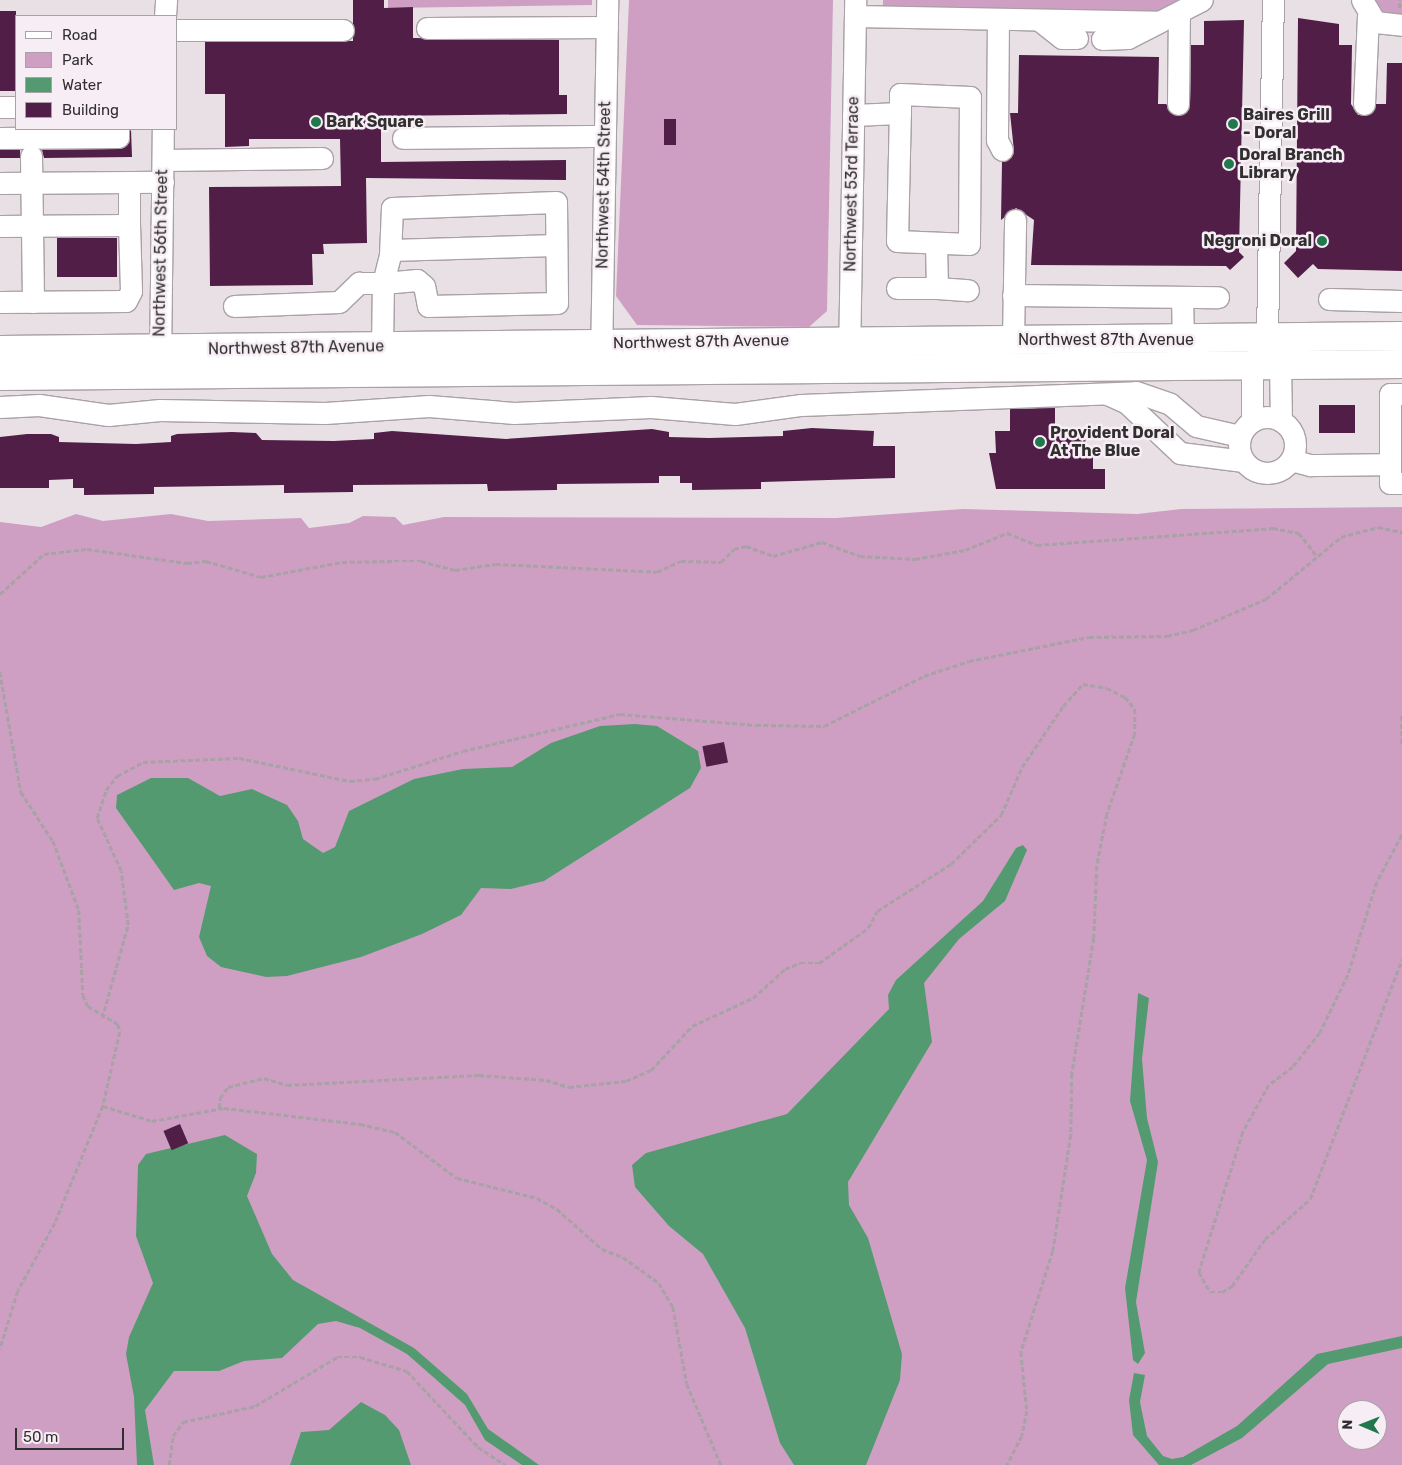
<!DOCTYPE html>
<style>
body{margin:0}
#map{position:relative;width:1402px;height:1465px;overflow:hidden;background:#e9e0e6;font-family:Rubik,sans-serif}
div>[style]{position:absolute}
.green>*{inset:0;background:#cf9fc3}
.water>*{inset:0;background:#549a71}
.building>*{inset:0;background:#511e47;transform-origin:0 0}
.path>*{height:2.5px;margin-top:-1.25px;transform-origin:0;background:repeating-linear-gradient(90deg,#a8a1a6 0 5px,transparent 0 7.5px)}
.roads{filter:drop-shadow(1px 0 #a9a1a7) drop-shadow(-1px 0 #a9a1a7) drop-shadow(0 1px #a9a1a7) drop-shadow(0 -1px #a9a1a7)}
.minor>*{height:21px;margin:-10.5px;padding:0 10.5px;transform-origin:10.5px;border-radius:10.5px;background:#fff}
.minor>.ring{margin:-10.5px;padding:0;box-sizing:content-box;background:none;border:21px solid #fff;border-radius:50%}
.major>*{height:28px;margin:-14px;padding:0 14px;transform-origin:14px;border-radius:14px;background:#fff}
.dots>*{width:14px;height:14px;translate:-50% -50%;box-sizing:border-box;border:2px solid #f6eef4;border-radius:50%}
span{translate:-50% -50%;white-space:nowrap;text-align:center;line-height:1.15;-webkit-text-stroke:5px #f6eef4;paint-order:stroke}
.poi-label{font-size:16px;color:#322f31;font-weight:700}
.left{translate:0 -50%;text-align:left}
.right{translate:-100% -50%;text-align:right}
.street-label{font-size:16px;color:#322f31}
.legend{position:absolute;left:15px;top:15px;width:162px;height:115px;box-sizing:border-box;background:#f6eef4;border:1px solid #a8a2a6;margin:0;padding:6px 9px;list-style:none;font-size:15px;color:#322f31}
.legend li{display:flex;align-items:center;gap:10px;height:25px}
.legend b{width:25px;border:1px solid #a8a2a6}
.north{position:absolute;left:1337px;top:1400px;width:50px;height:50px;box-sizing:border-box;background:#f6eef4;border:1px solid #a8a2a6;border-radius:50%;rotate:271deg;font-size:14px;font-weight:700;line-height:20px;text-align:center;color:#322f31}
.north::after{content:'';display:block;margin:auto;width:18px;height:22px;background:#20784c;clip-path:polygon(50% 0,100% 100%,50% 72%,0 100%)}
.scale{position:absolute;left:15px;top:1428px;width:109px;height:22px;box-sizing:border-box;border:2px solid #322f31;border-top:0;padding-left:6px;font-size:15px;line-height:18px;white-space:nowrap;color:#322f31;-webkit-text-stroke:4px #f6eef4;paint-order:stroke}
</style>
<div id="map">
<div class="green">
<i style="clip-path:polygon(388px 0,592px 0,592px 5px,388px 8px)"></i>
<i style="clip-path:polygon(629px 0,833px 0,827px 311px,809px 327px,637px 325px,616px 296px)"></i>
<i style="clip-path:polygon(883px 0,1177px 0,1171px 11px,883px 13px)"></i>
<i style="clip-path:polygon(1368px 0,1402px 0,1402px 21px,1385px 21px)"></i>
<i style="clip-path:polygon(evenodd,1402px 507px,1402px 1465px,0 1465px,0 522px,41px 527px,76px 514px,103px 521px,171px 514px,208px 521px,301px 518px,309px 528px,349px 523px,363px 516px,395px 517px,403px 525px,444px 517px,836px 518px,963px 509px,1137px 514px,1181px 509px,1402px 507px,1347px 1410px,1377px 1410px,1377px 1440px,1347px 1440px,1347px 1410px)"></i>
</div>
<div class="water">
<i style="clip-path:polygon(635px 724px,657px 726px,698px 751px,701px 768px,690px 788px,544px 881px,511px 889px,481px 888px,461px 915px,422px 934px,361px 957px,287px 976px,266px 977px,221px 967px,207px 956px,199px 937px,211px 886px,199px 883px,174px 890px,116px 808px,117px 795px,151px 778px,188px 778px,220px 796px,252px 789px,287px 805px,298px 821px,303px 839px,323px 853px,335px 847px,349px 811px,414px 779px,463px 769px,512px 767px,551px 743px,600px 726px)"></i>
<i style="clip-path:polygon(1023px 845px,1027px 850px,1005px 901px,959px 939px,924px 983px,932px 1042px,848px 1182px,849px 1205px,868px 1238px,902px 1354px,900px 1380px,866px 1465px,794px 1465px,780px 1443px,745px 1328px,703px 1254px,669px 1226px,635px 1187px,632px 1165px,646px 1153px,787px 1114px,889px 1009px,888px 995px,896px 980px,983px 901px,1016px 848px)"></i>
<i style="clip-path:polygon(1138px 993px,1149px 998px,1142px 1059px,1147px 1118px,1158px 1162px,1136px 1302px,1145px 1353px,1138px 1364px,1133px 1360px,1125px 1288px,1147px 1160px,1130px 1101px)"></i>
<i style="clip-path:polygon(225px 1135px,257px 1154px,256px 1173px,247px 1196px,272px 1254px,293px 1280px,414px 1348px,467px 1394px,488px 1429px,539px 1465px,522px 1465px,485px 1440px,465px 1405px,407px 1354px,360px 1328px,336px 1321px,318px 1324px,282px 1358px,244px 1361px,219px 1371px,174px 1371px,145px 1410px,154px 1465px,137px 1465px,134px 1397px,126px 1354px,129px 1337px,153px 1283px,136px 1236px,138px 1165px,146px 1154px)"></i>
<i style="clip-path:polygon(1402px 1336px,1402px 1348px,1328px 1364px,1242px 1438px,1191px 1465px,1159px 1465px,1133px 1435px,1129px 1400px,1134px 1373px,1145px 1375px,1140px 1402px,1147px 1436px,1163px 1456px,1172px 1459px,1183px 1457px,1237px 1426px,1317px 1354px)"></i>
<i style="clip-path:polygon(361px 1402px,385px 1415px,399px 1430px,411px 1465px,290px 1465px,301px 1432px,329px 1430px)"></i>
</div>
<div class="building">
<i style="clip-path:polygon(353px 0,384px 0,384px 8px,413px 7px,413px 38px,559px 40px,559px 95px,567px 95px,567px 114px,381px 116px,381px 162px,566px 160px,566px 180px,366px 178px,367px 243px,323px 244px,324px 254px,312px 254px,313px 285px,210px 286px,209px 187px,341px 186px,340px 139px,249px 139px,249px 146px,225px 147px,225px 94px,205px 94px,205px 42px,353px 41px)"></i>
<i style="left:0;top:11px;width:16px;height:80px"></i>
<i style="clip-path:polygon(1298px 18px,1339px 24px,1339px 45px,1352px 45px,1351px 104px,1358px 115px,1369px 115px,1376px 104px,1386px 104px,1387px 63px,1402px 63px,1402px 271px,1318px 269px,1313px 264px,1298px 278px,1284px 263px,1296px 251px)"></i>
<i style="clip-path:polygon(1244px 20px,1239px 252px,1244px 257px,1230px 270px,1226px 266px,1031px 265px,1034px 220px,1016px 208px,1001px 220px,1002px 162px,1014px 151px,1010px 113px,1018px 113px,1019px 55px,1159px 57px,1158px 104px,1166px 104px,1178px 116px,1190px 105px,1191px 45px,1204px 45px,1204px 21px)"></i>
<i style="left:664px;top:119px;width:12px;height:26px"></i>
<i style="clip-path:polygon(131px 129px,132px 157px,44px 158px,42px 150px,124px 148px)"></i>
<i style="left:0;top:150px;width:20px;height:8px"></i>
<i style="left:57px;top:238px;width:60px;height:39px"></i>
<i style="left:1319px;top:405px;width:36px;height:28px"></i>
<i style="clip-path:polygon(1055px 408px,1055px 430px,1085px 430px,1086px 457px,1093px 456px,1093px 469px,1105px 469px,1105px 489px,996px 489px,989px 453px,996px 453px,995px 431px,1010px 431px,1010px 409px)"></i>
<i style="clip-path:polygon(812px 428px,874px 431px,873px 446px,895px 446px,895px 478px,761px 482px,761px 489px,692px 490px,692px 483px,680px 483px,680px 476px,659px 476px,659px 483px,557px 484px,557px 490px,488px 491px,487px 484px,353px 485px,353px 492px,284px 493px,284px 485px,154px 487px,154px 494px,84px 495px,84px 488px,73px 488px,73px 479px,49px 480px,49px 488px,0 488px,0 437px,27px 434px,51px 434px,59px 437px,59px 442px,136px 444px,171px 442px,171px 436px,177px 434px,232px 432px,256px 433px,262px 440px,334px 441px,374px 439px,374px 433px,392px 431px,506px 439px,652px 429px,669px 432px,669px 437px,709px 438px,783px 436px,783px 431px)"></i>
<i style="left:724px;top:742px;width:21px;height:22px;rotate:79deg"></i>
<i style="left:180px;top:1124px;width:21px;height:18px;rotate:67deg"></i>
</div>
<div class="path">
<i style="left:1399px;top:8px;width:8px;rotate:-83deg"></i>
<i style="left:0;top:594px;width:59px;rotate:-42.3deg"></i>
<i style="left:44px;top:554px;width:43px;rotate:-6.6deg"></i>
<i style="left:87px;top:549px;width:101px;rotate:8deg"></i>
<i style="left:187px;top:563px;width:19px;rotate:-6deg"></i>
<i style="left:206px;top:561px;width:57px;rotate:16.2deg"></i>
<i style="left:261px;top:577px;width:82px;rotate:-10.5deg"></i>
<i style="left:342px;top:562px;width:52px;rotate:-1.1deg"></i>
<i style="left:394px;top:561px;width:27px"></i>
<i style="left:421px;top:561px;width:35px;rotate:15deg"></i>
<i style="left:455px;top:570px;width:41px;rotate:-8.3deg"></i>
<i style="left:496px;top:564px;width:161px;rotate:2.8deg"></i>
<i style="left:657px;top:572px;width:26px;rotate:-25deg"></i>
<i style="left:681px;top:561px;width:40px;rotate:1.4deg"></i>
<i style="left:721px;top:562px;width:18px;rotate:-45deg"></i>
<i style="left:734px;top:549px;width:12px;rotate:-14deg"></i>
<i style="left:746px;top:546px;width:29px;rotate:20deg"></i>
<i style="left:773px;top:556px;width:51px;rotate:-15.9deg"></i>
<i style="left:822px;top:542px;width:40px;rotate:20.2deg"></i>
<i style="left:860px;top:556px;width:55px;rotate:3.1deg"></i>
<i style="left:915px;top:559px;width:51px;rotate:-10.2deg"></i>
<i style="left:965px;top:550px;width:45px;rotate:-22deg"></i>
<i style="left:1007px;top:533px;width:32px;rotate:22deg"></i>
<i style="left:1037px;top:545px;width:237px;rotate:-4.1deg"></i>
<i style="left:1273px;top:528px;width:26px;rotate:11deg"></i>
<i style="left:1299px;top:533px;width:29px;rotate:52deg"></i>
<i style="left:0;top:672px;width:122px;rotate:80.1deg"></i>
<i style="left:21px;top:792px;width:59px;rotate:56.9deg"></i>
<i style="left:53px;top:841px;width:74px;rotate:69.4deg"></i>
<i style="left:79px;top:910px;width:85px;rotate:87.3deg"></i>
<i style="left:83px;top:995px;width:12px;rotate:66deg"></i>
<i style="left:88px;top:1006px;width:35px;rotate:31deg"></i>
<i style="left:118px;top:1024px;width:8px;rotate:76deg"></i>
<i style="left:120px;top:1032px;width:76px;rotate:102.9deg"></i>
<i style="left:103px;top:1106px;width:126px;rotate:112.3deg"></i>
<i style="left:55px;top:1223px;width:77px;rotate:118.6deg"></i>
<i style="left:18px;top:1291px;width:61px;rotate:107.2deg"></i>
<i style="left:1402px;top:716px;width:30px;rotate:90deg"></i>
<i style="left:1402px;top:835px;width:53px;rotate:118deg"></i>
<i style="left:1377px;top:882px;width:97px;rotate:107.3deg"></i>
<i style="left:1348px;top:975px;width:64px;rotate:115.8deg"></i>
<i style="left:1320px;top:1033px;width:43px;rotate:128.5deg"></i>
<i style="left:1293px;top:1067px;width:30px;rotate:143deg"></i>
<i style="left:1269px;top:1085px;width:54px;rotate:119deg"></i>
<i style="left:1243px;top:1132px;width:147px;rotate:107.4deg"></i>
<i style="left:1199px;top:1272px;width:23px;rotate:61deg"></i>
<i style="left:1210px;top:1292px;width:12px"></i>
<i style="left:1222px;top:1292px;width:12px;rotate:-31deg"></i>
<i style="left:1232px;top:1286px;width:57px;rotate:-54.9deg"></i>
<i style="left:1265px;top:1239px;width:60px;rotate:-41.6deg"></i>
<i style="left:1310px;top:1199px;width:257px;rotate:-69deg"></i>
<i style="left:102px;top:1018px;width:97px;rotate:-74.4deg"></i>
<i style="left:128px;top:925px;width:54px;rotate:-97.4deg"></i>
<i style="left:121px;top:871px;width:58px;rotate:-114.4deg"></i>
<i style="left:97px;top:818px;width:29px;rotate:-72deg"></i>
<i style="left:106px;top:790px;width:18px;rotate:-52deg"></i>
<i style="left:117px;top:776px;width:30px;rotate:-28deg"></i>
<i style="left:143px;top:762px;width:96px;rotate:-2.4deg"></i>
<i style="left:239px;top:758px;width:113px;rotate:11.7deg"></i>
<i style="left:350px;top:781px;width:25px;rotate:-5deg"></i>
<i style="left:375px;top:779px;width:92px;rotate:-17.7deg"></i>
<i style="left:463px;top:751px;width:161px;rotate:-13.3deg"></i>
<i style="left:620px;top:714px;width:136px;rotate:4.6deg"></i>
<i style="left:756px;top:725px;width:68px;rotate:0.8deg"></i>
<i style="left:824px;top:726px;width:112px;rotate:-26.6deg"></i>
<i style="left:924px;top:676px;width:47px;rotate:-18.4deg"></i>
<i style="left:969px;top:661px;width:122px;rotate:-11.3deg"></i>
<i style="left:1089px;top:637px;width:78px;rotate:-0.7deg"></i>
<i style="left:1167px;top:636px;width:27px;rotate:-13deg"></i>
<i style="left:1193px;top:630px;width:79px;rotate:-23deg"></i>
<i style="left:1266px;top:599px;width:97px;rotate:-39.6deg"></i>
<i style="left:1341px;top:537px;width:38px;rotate:-15deg"></i>
<i style="left:1378px;top:527px;width:25px;rotate:12deg"></i>
<i style="left:103px;top:1106px;width:51px;rotate:17deg"></i>
<i style="left:152px;top:1121px;width:73px;rotate:-10.2deg"></i>
<i style="left:224px;top:1108px;width:137px;rotate:6.7deg"></i>
<i style="left:360px;top:1124px;width:36px;rotate:13deg"></i>
<i style="left:395px;top:1132px;width:77px;rotate:36.6deg"></i>
<i style="left:457px;top:1178px;width:82px;rotate:14deg"></i>
<i style="left:537px;top:1198px;width:23px;rotate:29deg"></i>
<i style="left:557px;top:1209px;width:60px;rotate:41.6deg"></i>
<i style="left:602px;top:1249px;width:22px;rotate:21deg"></i>
<i style="left:623px;top:1257px;width:44px;rotate:35.8deg"></i>
<i style="left:659px;top:1283px;width:28px;rotate:60deg"></i>
<i style="left:673px;top:1307px;width:78px;rotate:79.7deg"></i>
<i style="left:687px;top:1384px;width:88px;rotate:67.2deg"></i>
<i style="left:219px;top:1108px;width:10px;rotate:-84deg"></i>
<i style="left:220px;top:1098px;width:14px;rotate:-54deg"></i>
<i style="left:228px;top:1087px;width:37px;rotate:-14deg"></i>
<i style="left:264px;top:1078px;width:24px;rotate:17deg"></i>
<i style="left:287px;top:1085px;width:192px;rotate:-3deg"></i>
<i style="left:479px;top:1075px;width:67px;rotate:4.3deg"></i>
<i style="left:546px;top:1080px;width:24px;rotate:17deg"></i>
<i style="left:569px;top:1087px;width:57px;rotate:-6deg"></i>
<i style="left:626px;top:1081px;width:27px;rotate:-24deg"></i>
<i style="left:651px;top:1070px;width:60px;rotate:-47deg"></i>
<i style="left:692px;top:1026px;width:67px;rotate:-24.7deg"></i>
<i style="left:753px;top:998px;width:43px;rotate:-42.2deg"></i>
<i style="left:785px;top:969px;width:16px;rotate:-22deg"></i>
<i style="left:800px;top:963px;width:19px"></i>
<i style="left:819px;top:963px;width:60px;rotate:-35.5deg"></i>
<i style="left:868px;top:928px;width:19px;rotate:-62deg"></i>
<i style="left:877px;top:911px;width:88px;rotate:-32.4deg"></i>
<i style="left:951px;top:864px;width:70px;rotate:-44.4deg"></i>
<i style="left:1001px;top:815px;width:52px;rotate:-66.4deg"></i>
<i style="left:1022px;top:767px;width:73px;rotate:-56.1deg"></i>
<i style="left:1063px;top:706px;width:30px;rotate:-48deg"></i>
<i style="left:1083px;top:684px;width:24px;rotate:9deg"></i>
<i style="left:1107px;top:688px;width:20px;rotate:27deg"></i>
<i style="left:1125px;top:697px;width:16px;rotate:50deg"></i>
<i style="left:1135px;top:709px;width:25px;rotate:90deg"></i>
<i style="left:1135px;top:734px;width:85px;rotate:109.3deg"></i>
<i style="left:1107px;top:814px;width:53px;rotate:100.9deg"></i>
<i style="left:1097px;top:866px;width:72px;rotate:92.4deg"></i>
<i style="left:1094px;top:938px;width:138px;rotate:99.2deg"></i>
<i style="left:1072px;top:1074px;width:61px;rotate:90.9deg"></i>
<i style="left:1071px;top:1135px;width:117px;rotate:98.8deg"></i>
<i style="left:1053px;top:1251px;width:106px;rotate:107.6deg"></i>
<i style="left:1021px;top:1352px;width:59px;rotate:84.2deg"></i>
<i style="left:1027px;top:1411px;width:25px;rotate:101deg"></i>
<i style="left:1022px;top:1436px;width:33px;rotate:117deg"></i>
<i style="left:169px;top:1465px;width:29px;rotate:-82deg"></i>
<i style="left:173px;top:1436px;width:17px;rotate:-54deg"></i>
<i style="left:183px;top:1422px;width:74px;rotate:-12.5deg"></i>
<i style="left:255px;top:1406px;width:96px;rotate:-30.9deg"></i>
<i style="left:337px;top:1357px;width:23px"></i>
<i style="left:360px;top:1357px;width:49px;rotate:16.6deg"></i>
<i style="left:407px;top:1371px;width:104px;rotate:46.9deg"></i>
<i style="left:478px;top:1447px;width:33px;rotate:33deg"></i>
</div>
<div class="roads">
<div class="minor">
<i style="left:1362px;top:0;width:26px;rotate:59deg"></i>
<i style="left:1375px;top:22px;width:27px;rotate:6deg"></i>
<i style="left:165px;top:16px;width:16px;rotate:-86deg"></i>
<i style="left:855px;top:16px;width:304px;rotate:1.1deg"></i>
<i style="left:1159px;top:22px;width:48px;rotate:-27.1deg"></i>
<i style="left:998px;top:19px;width:121px;rotate:90.5deg"></i>
<i style="left:997px;top:140px;width:11px;rotate:63deg"></i>
<i style="left:1039px;top:20px;width:29px;rotate:38deg"></i>
<i style="left:1062px;top:38px;width:15px"></i>
<i style="left:427px;top:28px;width:180px;rotate:-0.3deg"></i>
<i style="left:176px;top:30px;width:167px"></i>
<i style="left:1102px;top:39px;width:26px;rotate:-2deg"></i>
<i style="left:1128px;top:38px;width:33px;rotate:-27deg"></i>
<i style="left:1178px;top:104px;width:89px;rotate:-89.4deg"></i>
<i style="left:1364px;top:104px;width:88px;rotate:-87.4deg"></i>
<i style="left:0;top:107px;width:16px"></i>
<i style="left:853px;top:115px;width:47px;rotate:-2.4deg"></i>
<i style="left:900px;top:113px;width:19px;rotate:-90deg"></i>
<i style="left:900px;top:94px;width:70px;rotate:2.5deg"></i>
<i style="left:970px;top:97px;width:147px;rotate:90.4deg"></i>
<i style="left:969px;top:244px;width:72px;rotate:-177.6deg"></i>
<i style="left:897px;top:241px;width:128px;rotate:-88.7deg"></i>
<i style="left:0;top:138px;width:118px;rotate:-0.5deg"></i>
<i style="left:118px;top:137px;width:8px;rotate:-90deg"></i>
<i style="left:403px;top:138px;width:201px;rotate:-0.6deg"></i>
<i style="left:31px;top:156px;width:146px;rotate:89.2deg"></i>
<i style="left:163px;top:160px;width:159px;rotate:-0.7deg"></i>
<i style="left:0;top:183px;width:163px;rotate:-0.4deg"></i>
<i style="left:556px;top:202px;width:101px;rotate:89.4deg"></i>
<i style="left:557px;top:303px;width:129px;rotate:178.7deg"></i>
<i style="left:428px;top:306px;width:20px;rotate:-101deg"></i>
<i style="left:424px;top:286px;width:9px;rotate:-139deg"></i>
<i style="left:417px;top:280px;width:34px;rotate:175deg"></i>
<i style="left:383px;top:283px;width:29px;rotate:-76deg"></i>
<i style="left:390px;top:255px;width:47px;rotate:-87.6deg"></i>
<i style="left:392px;top:208px;width:164px;rotate:-2.1deg"></i>
<i style="left:0;top:226px;width:129px;rotate:-0.4deg"></i>
<i style="left:129px;top:225px;width:43px;rotate:-90deg"></i>
<i style="left:391px;top:250px;width:165px;rotate:-1.7deg"></i>
<i style="left:897px;top:288px;width:40px"></i>
<i style="left:937px;top:288px;width:45px;rotate:-91.3deg"></i>
<i style="left:937px;top:288px;width:31px;rotate:4deg"></i>
<i style="left:1013px;top:295px;width:205px;rotate:0.6deg"></i>
<i style="left:1182px;top:297px;width:43px;rotate:88.7deg"></i>
<i style="left:1329px;top:299px;width:73px;rotate:1.6deg"></i>
<i style="left:0;top:302px;width:126px;rotate:-0.5deg"></i>
<i style="left:126px;top:301px;width:11px;rotate:-63deg"></i>
<i style="left:131px;top:291px;width:66px;rotate:-91.7deg"></i>
<i style="left:234px;top:306px;width:105px;rotate:-2.2deg"></i>
<i style="left:339px;top:302px;width:28px;rotate:-44deg"></i>
<i style="left:359px;top:283px;width:24px"></i>
<i style="left:383px;top:283px;width:64px;rotate:90.9deg"></i>
<i style="left:1013px;top:340px;width:120px;rotate:-89deg"></i>
<i style="left:1274px;top:352px;width:13px;rotate:63deg"></i>
<i style="left:1280px;top:364px;width:57px;rotate:89deg"></i>
<i style="left:849px;top:357px;width:357px;rotate:-89deg"></i>
<i style="left:601px;top:360px;width:360px;rotate:-89deg"></i>
<i style="left:160px;top:363px;width:234px;rotate:-89.3deg"></i>
<i style="left:1107px;top:394px;width:22px;rotate:24deg"></i>
<i style="left:1127px;top:403px;width:73px;rotate:43.3deg"></i>
<i style="left:1180px;top:453px;width:64px;rotate:7.2deg"></i>
<i style="left:1402px;top:394px;width:12px;rotate:180deg"></i>
<i style="left:1390px;top:394px;width:89px;rotate:90deg"></i>
<i style="left:1390px;top:483px;width:12px"></i>
<i style="left:0;top:407px;width:39px;rotate:-3deg"></i>
<i style="left:39px;top:405px;width:70px;rotate:8.2deg"></i>
<i style="left:108px;top:415px;width:52px;rotate:-5.5deg"></i>
<i style="left:160px;top:410px;width:165px;rotate:1deg"></i>
<i style="left:325px;top:413px;width:104px;rotate:-3.9deg"></i>
<i style="left:429px;top:406px;width:85px;rotate:4.7deg"></i>
<i style="left:514px;top:413px;width:137px;rotate:-2.5deg"></i>
<i style="left:651px;top:407px;width:84px;rotate:4.8deg"></i>
<i style="left:735px;top:414px;width:67px;rotate:-7.8deg"></i>
<i style="left:801px;top:405px;width:335px;rotate:-2.2deg"></i>
<i style="left:1136px;top:392px;width:36px;rotate:19deg"></i>
<i style="left:1170px;top:404px;width:34px;rotate:40deg"></i>
<i style="left:1196px;top:426px;width:45px;rotate:12.8deg"></i>
<i class="ring" style="left:1239px;top:417px;width:35px;height:35px"></i>
<i style="left:1252px;top:421px;width:57px;rotate:-90deg"></i>
<i style="left:1252px;top:364px;width:31px;rotate:-61deg"></i>
<i style="left:1267px;top:337px;width:337px;rotate:-89deg"></i>
<i style="left:1291px;top:460px;width:20px;rotate:15deg"></i>
<i style="left:1310px;top:465px;width:80px;rotate:-0.7deg"></i>
</div>
<div class="major">
<i style="left:0;top:350px;width:1402px;rotate:-0.57deg"></i>
<i style="left:0;top:376px;width:1402px;rotate:-0.49deg"></i>
</div>
</div>
<div class="dots">
<i style="left:316px;top:122px;background:#20784c"></i>
<i style="left:1233px;top:124px;background:#20784c"></i>
<i style="left:1229px;top:164px;background:#20784c"></i>
<i style="left:1322px;top:241px;background:#20784c"></i>
<i style="left:1040px;top:442px;background:#20784c"></i>
</div>
<div class="poi-label">
<span class="left" style="left:1243px;top:124px">Baires Grill<br>- Doral</span>
<span class="left" style="left:326px;top:122px">Bark Square</span>
<span class="left" style="left:1239px;top:164px">Doral Branch<br>Library</span>
<span class="right" style="left:1312px;top:241px">Negroni Doral</span>
<span class="left" style="left:1050px;top:442px">Provident Doral<br>At The Blue</span>
</div>
<div class="street-label">
<span style="left:852px;top:184px;rotate:-89deg">Northwest 53rd Terrace</span>
<span style="left:604px;top:185px;rotate:-89deg">Northwest 54th Street</span>
<span style="left:161px;top:253px;rotate:-89deg">Northwest 56th Street</span>
<span style="left:1106px;top:340px">Northwest 87th Avenue</span>
<span style="left:701px;top:342px;rotate:-1deg">Northwest 87th Avenue</span>
<span style="left:296px;top:348px;rotate:-1deg">Northwest 87th Avenue</span>
</div>
<ul class="legend">
<li><b style="height:6px;background:#fff"></b>Road</li>
<li><b style="height:14px;background:#cf9fc3"></b>Park</li>
<li><b style="height:14px;background:#549a71"></b>Water</li>
<li><b style="height:14px;background:#511e47"></b>Building</li>
</ul>
<div class="north">N</div>
<div class="scale">50 m</div>
</div>
